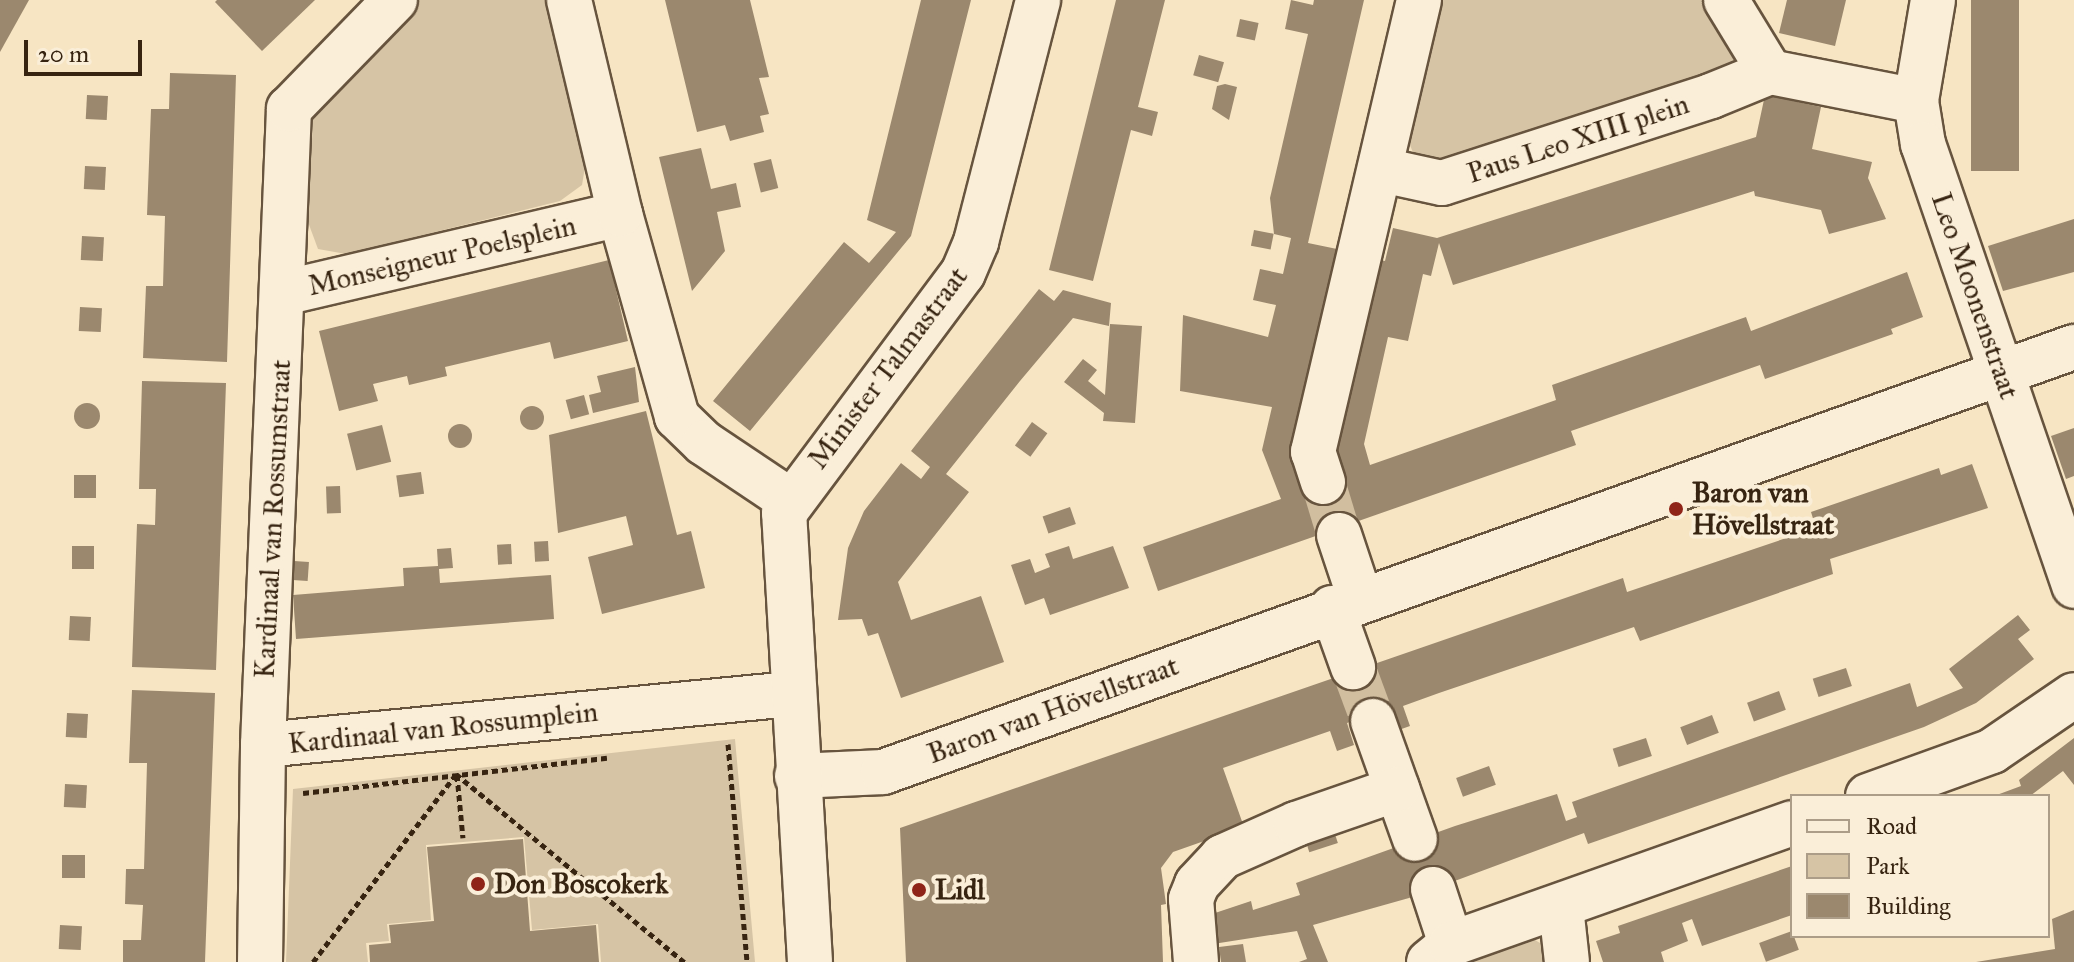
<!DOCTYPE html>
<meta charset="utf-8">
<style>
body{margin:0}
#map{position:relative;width:2074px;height:962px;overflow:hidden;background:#f7e5c3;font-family:"IM FELL Great Primer",serif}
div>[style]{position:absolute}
.green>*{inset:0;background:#d6c4a5}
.building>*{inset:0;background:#9b886e;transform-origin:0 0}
.round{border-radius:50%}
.minor-tunnel>*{height:44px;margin-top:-22px;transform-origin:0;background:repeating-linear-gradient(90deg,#d1be9f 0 44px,transparent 0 66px)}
.path>*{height:5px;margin-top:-2.5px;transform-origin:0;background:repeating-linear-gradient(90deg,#372411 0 6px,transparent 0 10px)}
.roads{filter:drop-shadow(2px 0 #67543e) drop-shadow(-2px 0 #67543e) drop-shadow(0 2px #67543e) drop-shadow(0 -2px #67543e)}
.minor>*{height:44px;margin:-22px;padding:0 22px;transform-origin:22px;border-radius:22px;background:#faeed8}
.dots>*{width:22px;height:22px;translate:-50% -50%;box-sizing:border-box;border:4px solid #faeed8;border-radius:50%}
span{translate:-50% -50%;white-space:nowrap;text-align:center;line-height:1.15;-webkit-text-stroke:8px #faeed8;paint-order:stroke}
.street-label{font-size:28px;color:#372411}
.poi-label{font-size:28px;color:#372411;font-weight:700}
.left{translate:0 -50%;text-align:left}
.legend{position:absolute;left:1790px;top:794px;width:260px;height:144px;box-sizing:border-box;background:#faeed8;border:2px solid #ac9d88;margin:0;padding:10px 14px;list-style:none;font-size:24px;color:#372411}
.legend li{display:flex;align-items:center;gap:16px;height:40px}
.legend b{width:40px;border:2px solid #ac9d88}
.scale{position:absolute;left:24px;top:40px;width:118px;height:36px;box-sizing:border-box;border:4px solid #372411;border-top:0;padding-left:10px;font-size:24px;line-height:28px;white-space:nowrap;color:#372411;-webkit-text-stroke:6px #faeed8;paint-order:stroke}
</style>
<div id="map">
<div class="green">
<i style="clip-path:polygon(409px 0,549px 0,586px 161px,582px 185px,560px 201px,346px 254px,318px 249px,308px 222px,314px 98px)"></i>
<i style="clip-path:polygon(1432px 0,1720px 0,1759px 71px,1442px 170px,1417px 162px,1407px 138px)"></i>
<i style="clip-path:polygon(735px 739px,755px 962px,601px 962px,598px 924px,532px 930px,524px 837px,426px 845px,431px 920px,387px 924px,389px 941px,366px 943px,368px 962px,286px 962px,293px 789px)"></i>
<i style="clip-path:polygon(1530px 937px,1550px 949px,1552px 962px,1450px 962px)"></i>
</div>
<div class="building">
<i style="clip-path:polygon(0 0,29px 0,0 52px)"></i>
<i style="clip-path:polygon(315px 0,262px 51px,215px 2px,217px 0)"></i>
<i style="clip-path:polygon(665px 0,750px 0,769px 77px,759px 78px,769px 114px,760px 116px,764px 132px,730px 141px,725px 125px,697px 132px)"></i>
<i style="clip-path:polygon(921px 0,971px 0,911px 236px,750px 431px,713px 401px,844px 242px,869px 263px,896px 232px,867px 220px)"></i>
<i style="clip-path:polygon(1116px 0,1165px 0,1138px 107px,1158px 112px,1152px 136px,1131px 130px,1093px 281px,1049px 270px)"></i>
<i style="clip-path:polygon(1291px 0,1313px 5px,1314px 0,1364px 0,1308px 243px,1337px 249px,1296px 433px,1307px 490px,1346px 476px,1335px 444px,1376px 259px,1385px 261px,1393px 228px,1437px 238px,1756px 137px,1765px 95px,1821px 107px,1812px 149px,1872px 162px,1868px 178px,1886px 219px,1829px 234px,1821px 210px,1755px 196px,1754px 191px,1453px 285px,1439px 243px,1431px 276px,1423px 274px,1408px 341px,1388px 337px,1364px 444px,1370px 465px,1556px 400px,1552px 385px,1746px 317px,1751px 331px,1907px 272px,1923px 317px,1891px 329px,1893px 334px,1765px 379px,1760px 365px,1571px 431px,1576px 445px,1158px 591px,1143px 547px,1281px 499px,1262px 450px,1272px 407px,1180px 391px,1183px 315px,1268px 337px,1276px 305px,1253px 300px,1260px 269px,1283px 274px,1291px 238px,1274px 234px,1270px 198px,1308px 34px,1285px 29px)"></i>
<i style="clip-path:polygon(1787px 0,1846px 0,1835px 46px,1779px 33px)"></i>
<i style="left:1971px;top:0;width:48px;height:171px"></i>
<i style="left:1240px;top:19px;width:19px;height:18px;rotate:12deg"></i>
<i style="left:1199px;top:55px;width:26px;height:21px;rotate:16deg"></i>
<i style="clip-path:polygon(170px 73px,236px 75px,227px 362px,143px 358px,146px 286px,163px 286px,164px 250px,165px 216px,147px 215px,151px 109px,169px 109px)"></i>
<i style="clip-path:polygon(1225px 84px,1237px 87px,1229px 120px,1212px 109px,1217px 86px)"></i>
<i style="left:87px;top:95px;width:21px;height:24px;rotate:3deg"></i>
<i style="clip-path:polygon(701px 148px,711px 189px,736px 183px,741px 207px,717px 212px,725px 251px,692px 291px,659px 157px)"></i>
<i style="left:771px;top:159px;width:30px;height:18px;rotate:76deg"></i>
<i style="left:85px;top:166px;width:21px;height:23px;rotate:3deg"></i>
<i style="clip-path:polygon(2074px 219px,2074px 272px,2003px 291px,1988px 246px)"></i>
<i style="left:1254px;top:230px;width:20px;height:16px;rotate:11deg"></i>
<i style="left:82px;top:236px;width:22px;height:24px;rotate:3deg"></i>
<i style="clip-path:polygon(609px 260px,628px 341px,554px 359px,550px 342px,479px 359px,445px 367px,447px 376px,409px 385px,407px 376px,373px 384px,378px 401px,339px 411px,319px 331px)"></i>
<i style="clip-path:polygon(1039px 289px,1054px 301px,1063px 290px,1111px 303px,1109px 326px,1073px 318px,1020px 381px,946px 474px,969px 492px,898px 582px,911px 620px,981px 596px,1004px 662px,901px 698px,878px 633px,868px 636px,862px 619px,838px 620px,848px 548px,864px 511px,901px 463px,921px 479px,930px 467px,911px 451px)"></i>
<i style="left:80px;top:307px;width:22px;height:24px;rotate:3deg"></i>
<i style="clip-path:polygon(1110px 324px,1142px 326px,1135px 423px,1103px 421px,1104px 413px,1064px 382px,1083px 359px,1097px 370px,1088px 381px,1105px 395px)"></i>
<i style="clip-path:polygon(635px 367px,639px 402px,593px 413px,589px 395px,601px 392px,597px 376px)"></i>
<i style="clip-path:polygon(142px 381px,226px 383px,216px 670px,132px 667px,137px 524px,155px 525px,156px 489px,139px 489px)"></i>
<i style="left:584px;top:395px;width:20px;height:19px;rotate:75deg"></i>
<i class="round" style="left:74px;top:403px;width:26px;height:26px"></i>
<i class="round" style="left:520px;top:406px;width:24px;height:24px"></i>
<i style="clip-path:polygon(646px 411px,677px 535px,691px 531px,705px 588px,602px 614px,588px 557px,633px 545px,626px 516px,558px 533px,549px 435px)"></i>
<i style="left:1032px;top:422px;width:19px;height:29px;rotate:36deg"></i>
<i class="round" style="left:448px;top:424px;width:24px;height:24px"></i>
<i style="left:382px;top:425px;width:38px;height:36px;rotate:76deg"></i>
<i style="clip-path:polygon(2074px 428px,2074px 476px,2066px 479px,2051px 436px)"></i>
<i style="clip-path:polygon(1972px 464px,1988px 508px,1830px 559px,1833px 574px,1640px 641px,1634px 627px,1439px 693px,1403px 706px,1410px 726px,1393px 732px,1353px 721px,1347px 723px,1354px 745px,1337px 751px,1330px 731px,1223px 768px,1244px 827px,1173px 852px,1161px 868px,1166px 904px,1161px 905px,1163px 962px,906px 962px,900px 828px,1623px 578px,1627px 592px,1754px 549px,1816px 528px,1811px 512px,1939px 468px,1941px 475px)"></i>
<i style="left:421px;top:472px;width:22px;height:25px;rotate:82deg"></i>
<i style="left:74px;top:475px;width:22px;height:23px"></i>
<i style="left:340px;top:486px;width:27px;height:14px;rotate:88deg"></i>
<i style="left:1070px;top:507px;width:18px;height:29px;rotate:71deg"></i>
<i style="left:548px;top:541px;width:20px;height:14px;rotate:87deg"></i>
<i style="left:511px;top:544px;width:20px;height:14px;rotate:87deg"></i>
<i style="left:72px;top:546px;width:22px;height:23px"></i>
<i style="clip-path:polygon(1069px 546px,1073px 559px,1113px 546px,1129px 588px,1050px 615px,1044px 598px,1025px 605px,1011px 565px,1030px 559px,1035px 573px,1050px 567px,1045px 554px)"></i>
<i style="clip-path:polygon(451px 548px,453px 568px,439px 569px,440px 583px,551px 575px,554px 619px,296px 639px,293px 595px,404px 586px,403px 568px,438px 566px,437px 549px)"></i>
<i style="left:294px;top:561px;width:15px;height:19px;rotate:4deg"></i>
<i style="clip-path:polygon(2018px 615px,2030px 630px,2018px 639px,2034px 659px,1976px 703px,1924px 727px,1588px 844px,1584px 833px,1409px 898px,1313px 925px,1328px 962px,1299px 962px,1307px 959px,1297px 931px,1213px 944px,1209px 915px,1251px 901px,1253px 910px,1300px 895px,1296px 883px,1455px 826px,1557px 794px,1566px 821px,1577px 817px,1572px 802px,1910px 683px,1917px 707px,1963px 688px,1949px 669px)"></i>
<i style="left:70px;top:616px;width:21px;height:24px;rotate:3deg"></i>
<i style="left:1846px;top:668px;width:19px;height:35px;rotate:72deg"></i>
<i style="clip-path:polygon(132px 690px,215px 693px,205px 962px,123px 962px,123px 940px,141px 940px,143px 905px,125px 904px,126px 869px,144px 869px,146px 799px,147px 763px,129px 763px)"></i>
<i style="left:1779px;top:691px;width:20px;height:34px;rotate:70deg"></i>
<i style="left:67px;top:713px;width:21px;height:24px;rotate:3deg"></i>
<i style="left:1712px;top:715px;width:19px;height:34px;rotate:69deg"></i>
<i style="left:1646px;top:738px;width:19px;height:35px;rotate:72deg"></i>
<i style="clip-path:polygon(2074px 738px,2074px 785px,2063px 771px,2030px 796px,1994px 796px,2021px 786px,2019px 780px)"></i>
<i style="left:1489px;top:766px;width:20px;height:35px;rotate:70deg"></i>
<i style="left:65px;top:784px;width:22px;height:23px;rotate:3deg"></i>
<i style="left:1332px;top:825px;width:19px;height:30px;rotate:72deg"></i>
<i style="clip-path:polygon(523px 839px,530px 931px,596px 925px,599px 962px,370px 962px,369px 945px,391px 943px,389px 925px,434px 921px,427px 847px)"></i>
<i style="left:62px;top:855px;width:23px;height:23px"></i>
<i style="clip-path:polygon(1792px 866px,1792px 915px,1702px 946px,1692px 919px,1682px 923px,1688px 941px,1661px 952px,1664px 962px,1603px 962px,1596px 941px,1620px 933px,1618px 926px)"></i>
<i style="clip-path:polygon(2074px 910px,2074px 962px,1976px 962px,2055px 949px,2052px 919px)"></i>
<i style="left:60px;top:925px;width:22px;height:24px;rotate:3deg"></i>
<i style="left:1792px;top:931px;width:20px;height:35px;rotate:70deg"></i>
<i style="clip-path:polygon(1243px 944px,1246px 962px,1221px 962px,1219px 947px)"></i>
</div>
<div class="minor-tunnel">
<i style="left:1323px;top:482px;width:55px;rotate:73.2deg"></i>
<i style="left:1353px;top:667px;width:58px;rotate:69.7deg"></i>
</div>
<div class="path">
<i style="left:728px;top:744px;width:219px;rotate:85deg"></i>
<i style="left:457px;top:775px;width:63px;rotate:84.6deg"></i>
<i style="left:303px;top:793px;width:306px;rotate:-6.6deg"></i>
<i style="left:313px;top:962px;width:236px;rotate:-52.7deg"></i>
<i style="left:456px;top:774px;width:296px;rotate:39.5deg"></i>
</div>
<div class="roads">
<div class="minor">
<i style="left:1726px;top:0;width:84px;rotate:58.6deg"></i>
<i style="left:1933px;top:0;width:102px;rotate:99.6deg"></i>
<i style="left:1916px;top:101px;width:44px;rotate:80.8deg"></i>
<i style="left:1923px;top:144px;width:467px;rotate:71.1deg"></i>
<i style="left:1382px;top:170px;width:61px;rotate:12.2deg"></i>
<i style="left:1442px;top:183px;width:283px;rotate:-17.9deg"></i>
<i style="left:1711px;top:96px;width:64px;rotate:-22.1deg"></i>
<i style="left:1770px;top:72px;width:149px;rotate:11.2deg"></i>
<i style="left:620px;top:214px;width:211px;rotate:74.3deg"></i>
<i style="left:677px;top:417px;width:37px;rotate:44deg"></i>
<i style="left:704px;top:443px;width:102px;rotate:33.8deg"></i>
<i style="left:283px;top:293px;width:346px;rotate:-13.2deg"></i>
<i style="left:620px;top:214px;width:220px;rotate:-103.4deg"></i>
<i style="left:1323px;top:482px;width:32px;rotate:-108deg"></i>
<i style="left:1313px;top:452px;width:464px;rotate:-76.8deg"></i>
<i style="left:1339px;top:535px;width:66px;rotate:71.6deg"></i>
<i style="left:1332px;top:608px;width:63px;rotate:70.4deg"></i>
<i style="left:1373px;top:721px;width:125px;rotate:70.4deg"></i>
<i style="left:263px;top:745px;width:530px;rotate:-5.52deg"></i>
<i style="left:797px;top:776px;width:86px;rotate:-2.7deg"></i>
<i style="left:883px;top:772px;width:1265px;rotate:-19.64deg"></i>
<i style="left:1868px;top:796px;width:132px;rotate:-19.9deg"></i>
<i style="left:1992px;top:751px;width:99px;rotate:-34.3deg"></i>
<i style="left:1433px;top:889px;width:58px;rotate:71.9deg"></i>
<i style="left:1561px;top:907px;width:55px;rotate:83.8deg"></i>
<i style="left:260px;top:962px;width:217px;rotate:-89.2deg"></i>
<i style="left:263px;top:745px;width:637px;rotate:-87.66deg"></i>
<i style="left:289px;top:109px;width:152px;rotate:-45.8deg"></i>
<i style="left:810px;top:962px;width:450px;rotate:-93.3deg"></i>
<i style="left:784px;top:513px;width:299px;rotate:-53.3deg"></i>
<i style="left:963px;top:273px;width:34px;rotate:-67deg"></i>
<i style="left:976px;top:242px;width:250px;rotate:-75.6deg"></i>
<i style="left:1196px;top:962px;width:63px;rotate:-94.5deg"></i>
<i style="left:1191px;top:899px;width:16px;rotate:-68deg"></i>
<i style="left:1197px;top:884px;width:37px;rotate:-47deg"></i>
<i style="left:1222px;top:857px;width:81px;rotate:-24deg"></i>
<i style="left:1296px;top:824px;width:107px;rotate:-19.1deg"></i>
<i style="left:1429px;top:962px;width:28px;rotate:-39deg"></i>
<i style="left:1451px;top:944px;width:362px;rotate:-19.5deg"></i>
</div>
</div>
<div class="dots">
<i style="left:1676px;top:509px;background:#8f2418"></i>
<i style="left:478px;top:884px;background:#8f2418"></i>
<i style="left:919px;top:890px;background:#8f2418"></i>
</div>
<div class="street-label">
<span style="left:1578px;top:139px;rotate:-18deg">Paus Leo XIII plein</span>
<span style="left:442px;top:256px;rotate:-13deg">Monseigneur Poelsplein</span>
<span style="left:1975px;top:296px;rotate:71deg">Leo Moonenstraat</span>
<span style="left:888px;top:368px;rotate:-53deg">Minister Talmastraat</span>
<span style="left:273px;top:519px;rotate:-87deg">Kardinaal van Rossumstraat</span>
<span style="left:1053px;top:710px;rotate:-20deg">Baron van Hövellstraat</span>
<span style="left:443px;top:728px;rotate:-6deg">Kardinaal van Rossumplein</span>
</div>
<div class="poi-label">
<span class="left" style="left:1692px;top:509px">Baron van<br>Hövellstraat</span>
<span class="left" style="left:494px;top:884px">Don Boscokerk</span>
<span class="left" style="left:935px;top:890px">Lidl</span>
</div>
<ul class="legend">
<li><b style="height:10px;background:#faeed8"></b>Road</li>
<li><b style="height:22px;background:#d6c4a5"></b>Park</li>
<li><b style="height:22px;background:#9b886e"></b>Building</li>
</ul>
<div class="scale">20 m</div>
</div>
